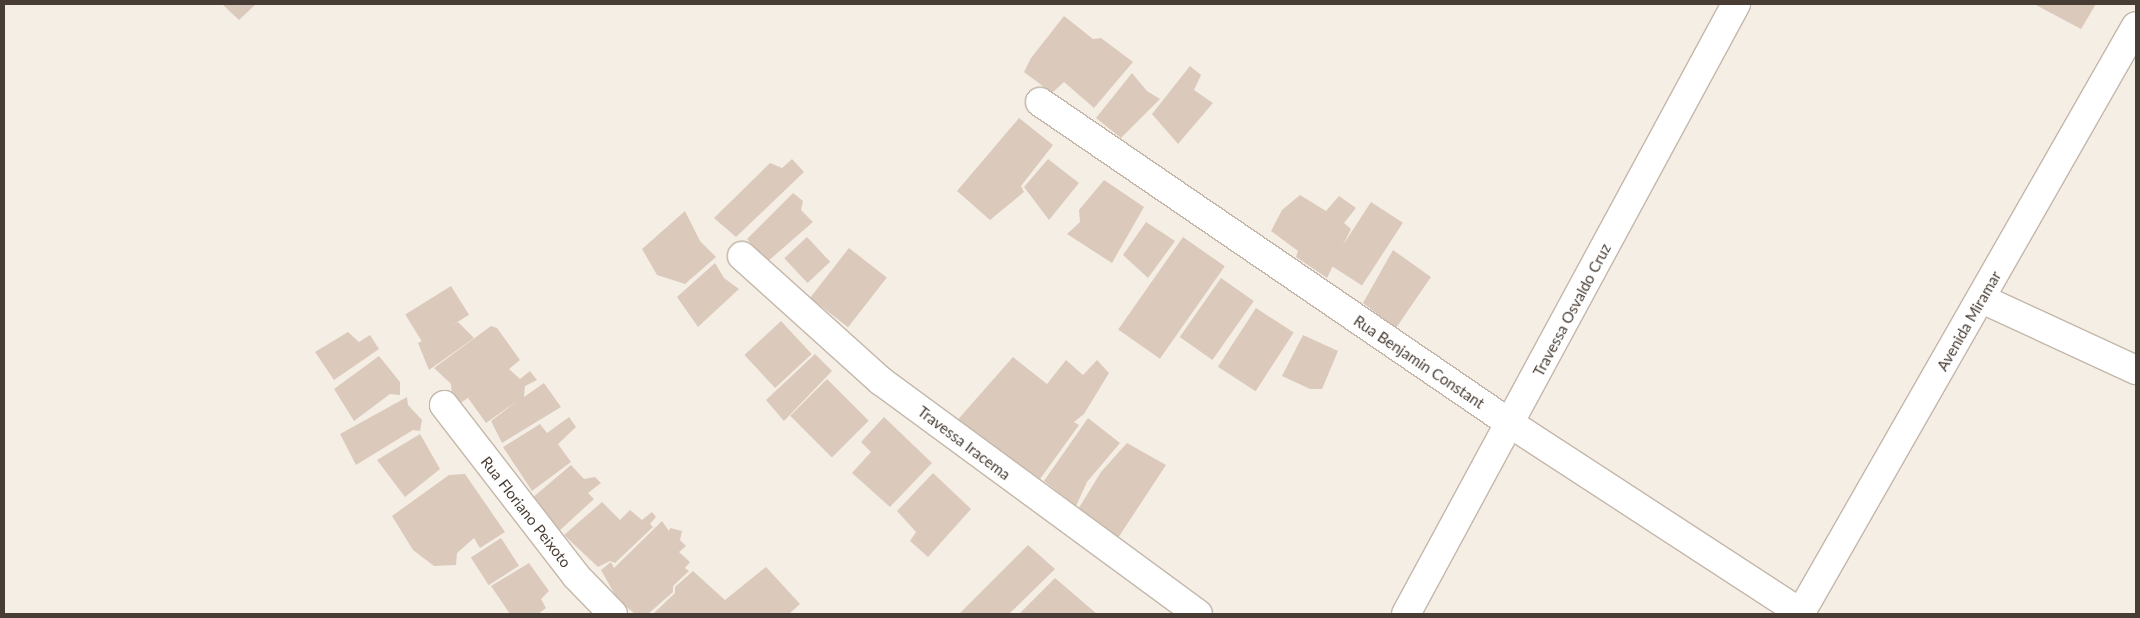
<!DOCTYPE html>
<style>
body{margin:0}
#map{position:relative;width:2140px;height:618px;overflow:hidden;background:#f5eee5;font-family:Lato,sans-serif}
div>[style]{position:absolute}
.building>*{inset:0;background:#dbcabc;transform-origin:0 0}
.roads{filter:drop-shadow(1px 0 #c4b7aa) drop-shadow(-1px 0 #c4b7aa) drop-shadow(0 1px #c4b7aa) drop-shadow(0 -1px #c4b7aa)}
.minor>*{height:28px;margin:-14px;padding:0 14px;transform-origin:14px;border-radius:14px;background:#fff}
span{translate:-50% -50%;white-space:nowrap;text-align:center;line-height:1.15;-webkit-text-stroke:5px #fff;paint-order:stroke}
.street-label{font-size:15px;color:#483d34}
.frame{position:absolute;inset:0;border:5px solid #483d34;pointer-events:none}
</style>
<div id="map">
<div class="building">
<i style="clip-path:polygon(222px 4px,256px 4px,239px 20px)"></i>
<i style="clip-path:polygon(2034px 4px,2096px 4px,2081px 29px)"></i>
<i style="clip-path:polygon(1064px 16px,1093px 39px,1101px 38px,1133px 62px,1094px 108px,1064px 82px,1052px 93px,1024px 72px,1031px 58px)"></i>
<i style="clip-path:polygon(1190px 66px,1201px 75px,1194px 90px,1213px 103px,1178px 144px,1152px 114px)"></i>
<i style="clip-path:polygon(1132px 73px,1147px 91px,1160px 99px,1121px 138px,1096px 118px)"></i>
<i style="clip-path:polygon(1019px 118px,1053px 145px,1021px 186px,1024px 192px,990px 220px,957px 191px)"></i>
<i style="clip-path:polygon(792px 159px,804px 172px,736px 237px,714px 218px,770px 163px,782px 168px)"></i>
<i style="clip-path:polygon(1048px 159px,1079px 183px,1049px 220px,1024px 187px)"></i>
<i style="clip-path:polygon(1104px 180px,1144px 207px,1112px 263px,1067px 234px,1080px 222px,1079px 210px)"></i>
<i style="clip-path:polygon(793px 193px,803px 201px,801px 210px,813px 222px,767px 262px,747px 239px)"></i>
<i style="clip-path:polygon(1300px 195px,1326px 211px,1339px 196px,1356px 208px,1344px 223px,1351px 229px,1327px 278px,1296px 257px,1298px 251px,1271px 231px,1282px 210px)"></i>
<i style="left:1371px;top:202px;width:38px;height:75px;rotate:33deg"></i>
<i style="clip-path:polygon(685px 211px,700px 241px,716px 257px,685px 284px,657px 275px,642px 249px)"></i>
<i style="clip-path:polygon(1146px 222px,1175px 241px,1148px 278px,1123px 255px)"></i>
<i style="left:807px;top:237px;width:34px;height:31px;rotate:47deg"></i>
<i style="left:1183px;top:237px;width:51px;height:113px;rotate:35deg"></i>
<i style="left:849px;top:248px;width:48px;height:63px;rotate:38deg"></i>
<i style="clip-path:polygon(1393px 250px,1431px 277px,1396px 328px,1363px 303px)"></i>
<i style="clip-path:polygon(715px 263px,724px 278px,739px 289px,698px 327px,677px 297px)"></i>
<i style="left:1221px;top:278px;width:40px;height:72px;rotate:35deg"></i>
<i style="left:451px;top:286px;width:34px;height:54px;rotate:58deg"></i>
<i style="left:1256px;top:308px;width:45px;height:70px;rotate:33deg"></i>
<i style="left:781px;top:321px;width:45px;height:50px;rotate:47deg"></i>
<i style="clip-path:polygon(458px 322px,474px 338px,429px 370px,418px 343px)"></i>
<i style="clip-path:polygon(491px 326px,497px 328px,520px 360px,509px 369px,520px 379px,530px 371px,537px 380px,525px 386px,524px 397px,544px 383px,561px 407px,502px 443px,491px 421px,520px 399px,486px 423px,468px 398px,478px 391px,453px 408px,451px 384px,434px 368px)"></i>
<i style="clip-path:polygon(348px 332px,359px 342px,370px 335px,379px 349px,334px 380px,315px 352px)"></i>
<i style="clip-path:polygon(1303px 335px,1338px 351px,1322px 389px,1310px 389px,1282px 376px)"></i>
<i style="clip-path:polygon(815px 354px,832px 371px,784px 421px,766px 400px)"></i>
<i style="clip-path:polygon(379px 356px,400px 382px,400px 395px,390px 394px,354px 421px,334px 389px)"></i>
<i style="clip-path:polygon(1013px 357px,1047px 384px,1066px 360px,1083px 375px,1097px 360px,1109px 373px,1084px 414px,1074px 422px,1079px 425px,1040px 479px,1008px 456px,980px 448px,954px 424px)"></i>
<i style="left:827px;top:379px;width:59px;height:52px;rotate:45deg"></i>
<i style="clip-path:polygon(407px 397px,408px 405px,422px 420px,420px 431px,413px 430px,356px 465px,340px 434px)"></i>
<i style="clip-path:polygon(569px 417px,576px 427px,558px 444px,571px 462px,532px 491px,503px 447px,540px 424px,547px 433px)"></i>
<i style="clip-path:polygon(884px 417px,932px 463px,890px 507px,852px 473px,871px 452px,861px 442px)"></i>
<i style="clip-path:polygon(1088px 418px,1120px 443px,1087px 482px,1076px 506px,1044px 481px)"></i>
<i style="clip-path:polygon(420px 434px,440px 469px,405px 497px,377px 460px)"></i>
<i style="clip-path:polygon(1127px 443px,1166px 465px,1116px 541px,1077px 511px,1101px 472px)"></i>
<i style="clip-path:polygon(571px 465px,584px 479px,595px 477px,601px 483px,588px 493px,594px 499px,558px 532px,531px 499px)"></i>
<i style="clip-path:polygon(933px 473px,971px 509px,928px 557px,910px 541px,916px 532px,897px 511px)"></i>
<i style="clip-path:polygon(465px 474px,505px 532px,480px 548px,474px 538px,457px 553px,456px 565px,434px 566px,413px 550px,392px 516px,449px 475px)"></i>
<i style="clip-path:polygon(602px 502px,620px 520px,630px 510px,642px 520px,652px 512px,656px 517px,650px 524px,653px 527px,615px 563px,610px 561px,598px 567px,564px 535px)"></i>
<i style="clip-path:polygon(662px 521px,669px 531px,670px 528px,682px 531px,680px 540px,686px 546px,679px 552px,690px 562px,685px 568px,689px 571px,673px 586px,673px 592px,648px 614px,635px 614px,618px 600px,601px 570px,611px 562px,614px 568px)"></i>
<i style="left:501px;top:538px;width:33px;height:36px;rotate:57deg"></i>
<i style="clip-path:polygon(1028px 545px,1055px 569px,1009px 614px,959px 614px)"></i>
<i style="clip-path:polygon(529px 563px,549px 591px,541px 599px,546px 608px,538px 614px,510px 614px,491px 586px)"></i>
<i style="clip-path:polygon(766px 567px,800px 604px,789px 614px,653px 614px,675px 593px,675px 587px,693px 571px,725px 600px)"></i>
<i style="clip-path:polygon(1055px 578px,1097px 614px,1019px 614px)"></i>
</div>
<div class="roads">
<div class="minor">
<i style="left:1040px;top:102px;width:571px;rotate:34.36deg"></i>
<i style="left:1511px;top:424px;width:348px;rotate:33.1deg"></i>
<i style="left:742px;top:256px;width:187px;rotate:42deg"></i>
<i style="left:881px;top:381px;width:393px;rotate:36.3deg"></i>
<i style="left:1982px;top:299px;width:170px;rotate:24.8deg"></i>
<i style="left:444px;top:405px;width:216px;rotate:52.3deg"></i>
<i style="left:576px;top:576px;width:53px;rotate:45.8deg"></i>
<i style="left:1406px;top:614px;width:694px;rotate:-61.59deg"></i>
<i style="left:1800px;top:614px;width:677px;rotate:-60.26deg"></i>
</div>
</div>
<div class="street-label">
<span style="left:1572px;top:310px;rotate:-62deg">Travessa Osvaldo Cruz</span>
<span style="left:1969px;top:321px;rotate:-60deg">Avenida Miramar</span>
<span style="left:1419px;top:362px;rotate:34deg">Rua Benjamin Constant</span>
<span style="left:964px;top:443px;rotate:37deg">Travessa Iracema</span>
<span style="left:526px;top:512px;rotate:52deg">Rua Floriano Peixoto</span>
</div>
<div class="frame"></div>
</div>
